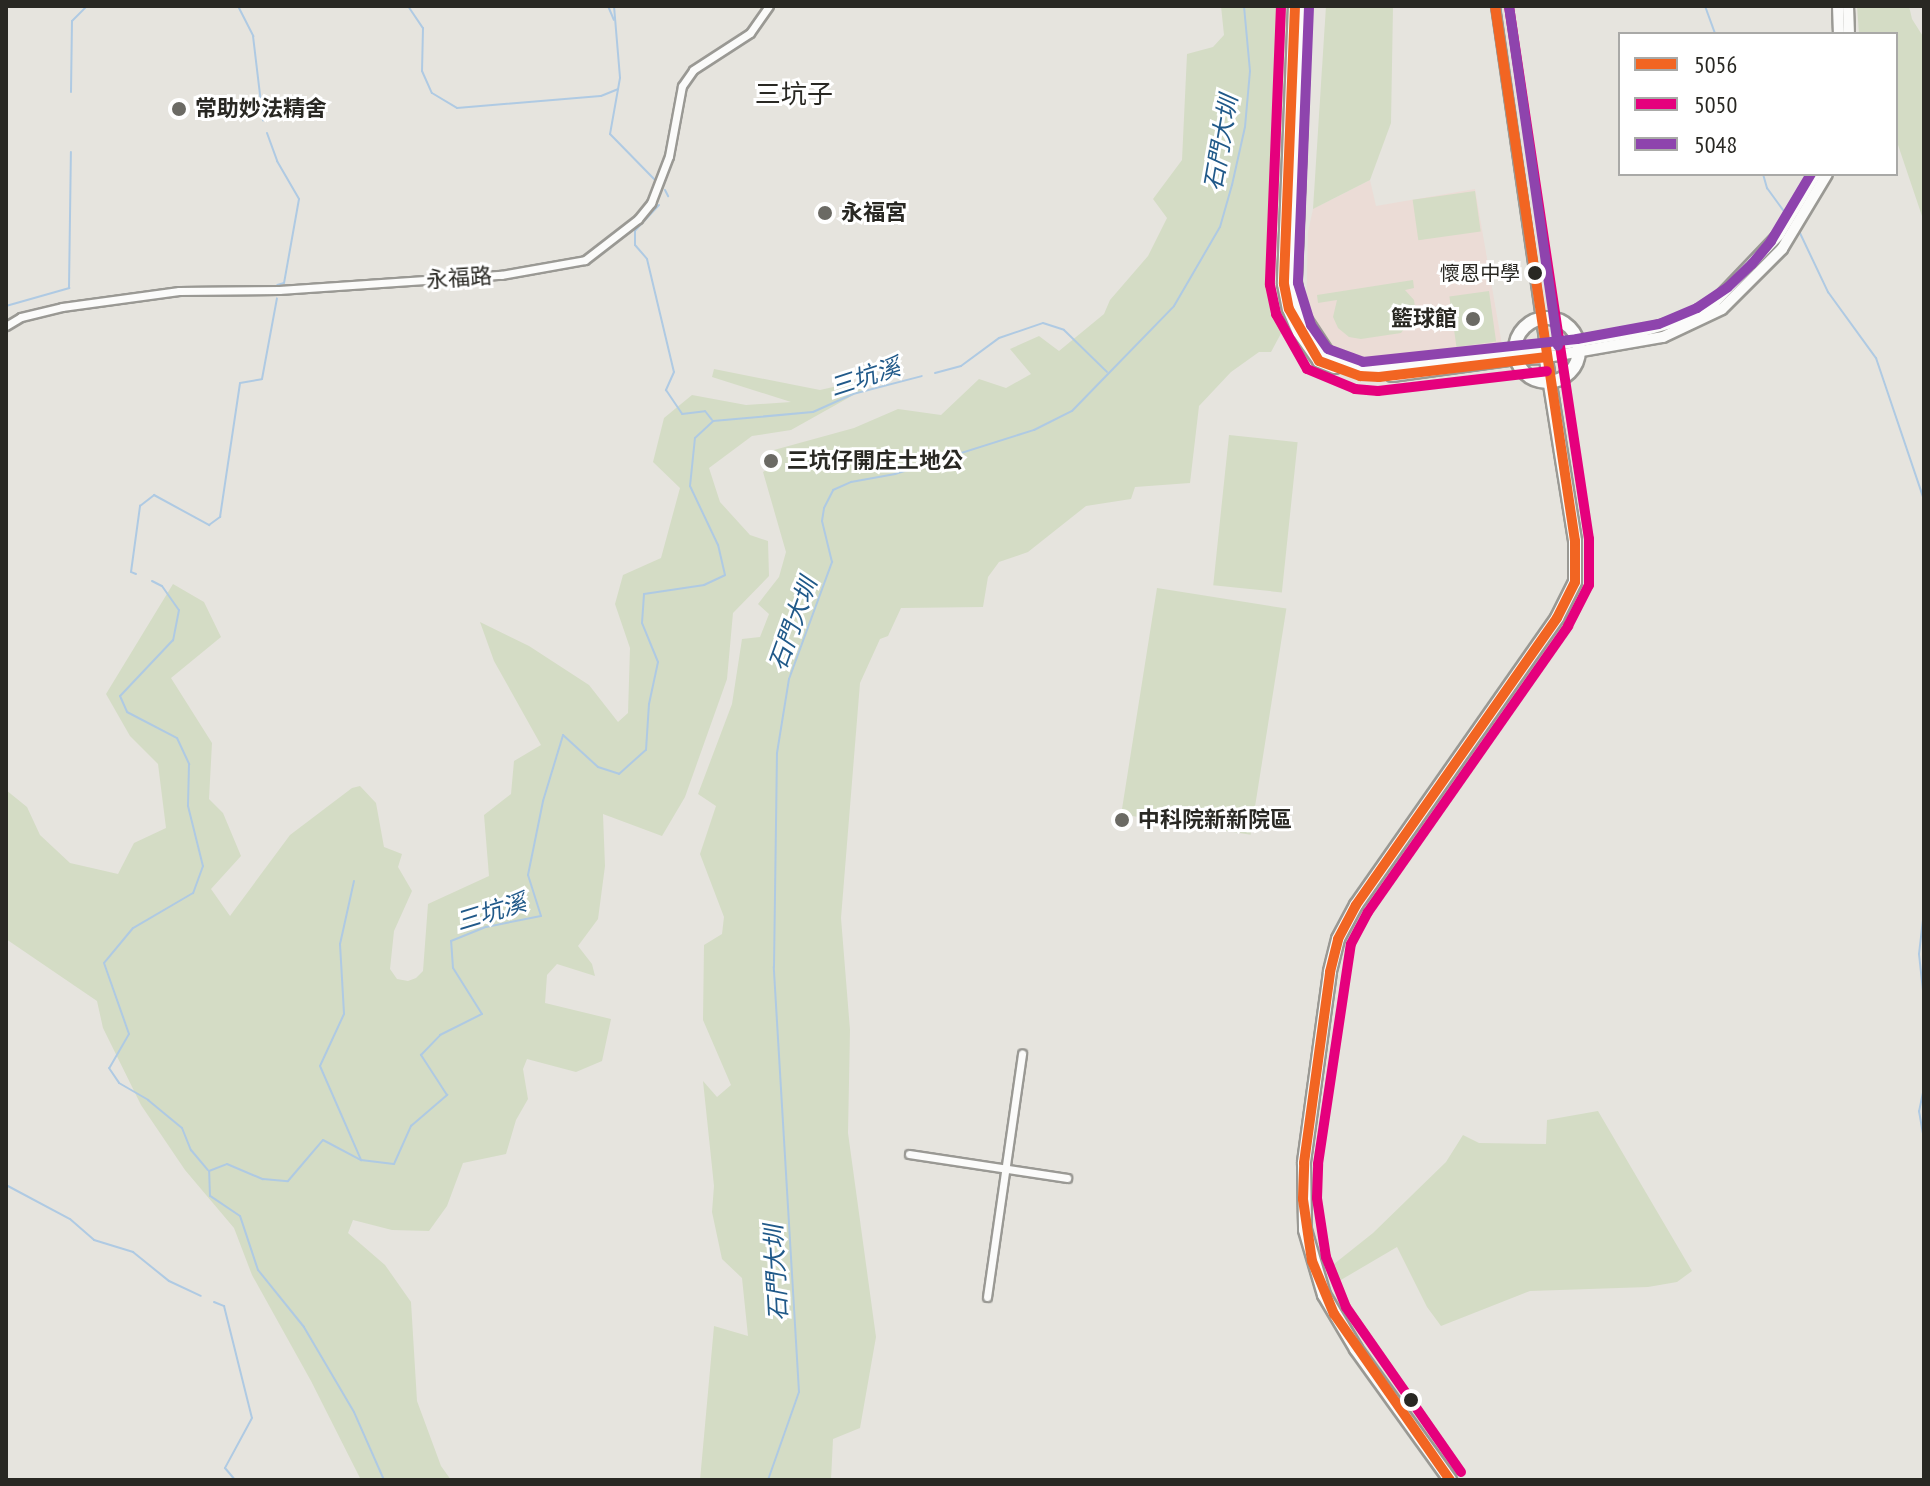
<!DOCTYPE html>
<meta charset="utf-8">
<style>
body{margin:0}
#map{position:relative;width:1930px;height:1486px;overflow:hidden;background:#e6e4de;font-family:"PT Sans Narrow","Noto Sans TC",sans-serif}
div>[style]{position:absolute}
.education>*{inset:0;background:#ebdcd6}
.green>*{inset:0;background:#d4dcc5;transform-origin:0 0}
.stream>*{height:2px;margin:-1px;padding:0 1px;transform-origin:1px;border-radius:1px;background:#afcae3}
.roads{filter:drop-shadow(2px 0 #9a9994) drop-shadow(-2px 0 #9a9994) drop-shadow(0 2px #9a9994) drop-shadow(0 -2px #9a9994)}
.minor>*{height:7px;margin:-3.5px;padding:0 3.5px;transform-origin:3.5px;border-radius:3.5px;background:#fbfbfa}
.secondary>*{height:10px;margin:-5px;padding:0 5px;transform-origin:5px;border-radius:5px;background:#fbfbfa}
.primary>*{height:12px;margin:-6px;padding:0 6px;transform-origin:6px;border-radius:6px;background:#fbfbfa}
.primary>.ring{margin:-6px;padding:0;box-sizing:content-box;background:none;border:12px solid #fbfbfa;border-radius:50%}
.bus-1>*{height:10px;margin:-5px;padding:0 5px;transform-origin:5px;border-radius:5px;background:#f26522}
.bus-2>*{height:10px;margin:-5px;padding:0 5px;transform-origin:5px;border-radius:5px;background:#e5007d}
.bus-3>*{height:10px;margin:-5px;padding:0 5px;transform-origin:5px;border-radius:5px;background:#8e44ad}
.dots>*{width:22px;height:22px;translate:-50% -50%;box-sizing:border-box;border:4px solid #fff;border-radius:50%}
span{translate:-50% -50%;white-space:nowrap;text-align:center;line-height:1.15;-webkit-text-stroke:6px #fff;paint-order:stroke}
.bus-label{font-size:20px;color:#292823}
.right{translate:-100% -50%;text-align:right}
.poi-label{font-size:22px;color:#292823;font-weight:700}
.left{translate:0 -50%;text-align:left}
.street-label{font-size:22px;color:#292823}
.water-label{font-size:24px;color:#205989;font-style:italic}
.quarter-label{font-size:26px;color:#292823}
.frame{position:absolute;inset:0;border:8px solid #292823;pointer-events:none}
.legend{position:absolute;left:1618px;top:32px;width:280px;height:144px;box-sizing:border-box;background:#fff;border:2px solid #a9a9a7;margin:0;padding:10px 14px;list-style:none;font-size:24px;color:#292823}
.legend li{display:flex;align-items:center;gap:16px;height:40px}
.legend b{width:40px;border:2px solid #a9a9a7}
</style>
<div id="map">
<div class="education">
<i style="clip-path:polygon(1370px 180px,1376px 206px,1475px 189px,1502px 345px,1385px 365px,1362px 362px,1332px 352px,1306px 314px,1308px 232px,1313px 209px)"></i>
</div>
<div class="green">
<i style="clip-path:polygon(1221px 6px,1288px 6px,1288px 69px,1273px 287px,1285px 326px,1271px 352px,1259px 352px,1231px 372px,1199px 406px,1190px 483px,1135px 487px,1131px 499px,1086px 506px,1028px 552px,999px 562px,988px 577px,983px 607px,901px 608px,888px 636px,880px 639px,860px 683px,841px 918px,850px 1030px,848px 1133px,876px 1337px,860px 1428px,833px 1439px,831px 1480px,700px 1480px,714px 1326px,748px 1336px,742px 1278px,722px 1259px,712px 1212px,714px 1186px,703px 1081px,717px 1097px,731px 1085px,703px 1020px,704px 945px,722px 934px,724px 917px,700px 854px,716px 806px,698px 794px,732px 704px,742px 639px,760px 637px,769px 614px,758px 604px,779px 577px,786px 552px,763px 472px,775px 465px,774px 450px,854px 428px,898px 409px,941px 415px,979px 379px,1006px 388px,1031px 374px,1010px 349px,1039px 336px,1059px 351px,1104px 314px,1110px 300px,1148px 256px,1167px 218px,1153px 199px,1182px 160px,1187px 54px,1213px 47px,1224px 35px)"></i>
<i style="clip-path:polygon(1326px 6px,1393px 6px,1391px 123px,1370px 180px,1313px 209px)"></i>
<i style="clip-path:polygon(1857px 6px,1909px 6px,1912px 19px,1924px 38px,1924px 222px,1896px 139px,1896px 34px,1859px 34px)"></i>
<i style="left:1475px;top:191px;width:41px;height:63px;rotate:82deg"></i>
<i style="clip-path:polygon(1413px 280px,1414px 288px,1405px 290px,1414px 300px,1416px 314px,1401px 333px,1361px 339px,1349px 337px,1338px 328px,1333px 317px,1337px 300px,1318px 303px,1317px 295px)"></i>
<i style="left:1489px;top:291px;width:51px;height:40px;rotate:82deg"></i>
<i style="clip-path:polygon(714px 369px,820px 390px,891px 374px,791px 430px,752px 436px,709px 468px,720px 502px,750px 535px,768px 541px,769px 576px,733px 613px,727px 679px,685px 797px,662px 836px,603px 814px,605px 866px,598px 919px,578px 946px,592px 964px,595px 976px,557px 964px,547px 975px,545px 1003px,611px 1019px,602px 1061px,576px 1072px,527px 1059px,523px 1069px,528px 1099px,516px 1120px,506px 1154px,463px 1163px,447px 1206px,429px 1231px,392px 1230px,353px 1220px,348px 1233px,385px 1265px,411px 1302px,417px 1401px,441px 1466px,451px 1480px,361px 1480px,311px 1381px,252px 1275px,234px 1228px,185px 1170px,141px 1105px,103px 1028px,97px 1001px,6px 939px,6px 790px,27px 807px,40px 835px,70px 863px,118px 874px,134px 843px,166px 828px,158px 764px,130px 736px,106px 694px,173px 584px,204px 602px,221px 637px,171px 678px,212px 743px,209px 799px,223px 813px,241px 856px,211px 889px,230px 916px,290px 835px,352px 788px,360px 786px,376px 803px,384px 847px,402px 854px,398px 867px,412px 891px,394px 931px,390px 969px,397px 979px,408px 981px,416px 978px,423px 971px,428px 904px,489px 876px,484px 815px,511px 794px,514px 761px,541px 745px,494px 661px,480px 622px,529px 646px,589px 685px,618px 722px,628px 713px,630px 648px,615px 604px,623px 575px,661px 558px,680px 488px,653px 462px,664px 418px,692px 395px,746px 405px,791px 402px,712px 377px)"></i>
<i style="left:1229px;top:435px;width:69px;height:151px;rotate:6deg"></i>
<i style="left:1157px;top:588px;width:131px;height:229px;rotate:9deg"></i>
<i style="clip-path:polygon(1598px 1111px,1692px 1271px,1677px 1282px,1648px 1287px,1530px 1291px,1441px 1326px,1427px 1307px,1397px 1247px,1334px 1284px,1329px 1268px,1373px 1233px,1446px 1162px,1463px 1135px,1479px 1143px,1546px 1144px,1547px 1120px)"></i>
</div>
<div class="stream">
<i style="left:238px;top:6px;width:34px;rotate:63deg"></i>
<i style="left:253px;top:36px;width:85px;rotate:83.2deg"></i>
<i style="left:408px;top:6px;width:27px;rotate:56deg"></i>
<i style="left:423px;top:28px;width:43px;rotate:91.3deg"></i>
<i style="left:422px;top:71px;width:24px;rotate:66deg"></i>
<i style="left:432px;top:93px;width:29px;rotate:31deg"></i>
<i style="left:457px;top:108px;width:144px;rotate:-4.8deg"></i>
<i style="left:601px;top:96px;width:18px;rotate:-22deg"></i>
<i style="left:608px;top:6px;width:15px;rotate:67deg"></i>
<i style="left:614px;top:6px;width:72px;rotate:85.2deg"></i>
<i style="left:620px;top:78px;width:57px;rotate:100.1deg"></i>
<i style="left:610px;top:134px;width:64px;rotate:45.6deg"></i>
<i style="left:1705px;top:6px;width:30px;rotate:70deg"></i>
<i style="left:71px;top:92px;width:71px;rotate:-89.2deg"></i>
<i style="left:72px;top:21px;width:21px;rotate:-45deg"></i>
<i style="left:267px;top:133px;width:30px;rotate:70deg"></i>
<i style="left:277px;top:161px;width:44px;rotate:59.9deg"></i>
<i style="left:299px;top:199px;width:85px;rotate:100.1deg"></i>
<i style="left:284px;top:283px;width:7px;rotate:164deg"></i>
<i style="left:1763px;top:174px;width:15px;rotate:74deg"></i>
<i style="left:1767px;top:188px;width:32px;rotate:54deg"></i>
<i style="left:665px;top:190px;width:7px;rotate:63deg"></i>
<i style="left:659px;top:205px;width:35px;rotate:133deg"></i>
<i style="left:635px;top:231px;width:14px;rotate:90deg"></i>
<i style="left:635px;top:245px;width:18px;rotate:49deg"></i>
<i style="left:647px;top:259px;width:116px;rotate:76.6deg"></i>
<i style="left:674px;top:372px;width:20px;rotate:114deg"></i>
<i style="left:666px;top:390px;width:29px;rotate:56deg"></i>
<i style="left:682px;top:414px;width:23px;rotate:-7deg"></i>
<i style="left:705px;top:411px;width:11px;rotate:52deg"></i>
<i style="left:1799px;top:231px;width:68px;rotate:64.6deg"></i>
<i style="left:1828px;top:292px;width:82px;rotate:54deg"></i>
<i style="left:1876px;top:358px;width:150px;rotate:71.3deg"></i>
<i style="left:6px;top:306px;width:66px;rotate:-15.9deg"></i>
<i style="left:69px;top:288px;width:136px;rotate:-89.2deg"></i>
<i style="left:935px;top:373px;width:27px;rotate:-15deg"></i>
<i style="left:961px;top:366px;width:47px;rotate:-36.4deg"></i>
<i style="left:999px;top:338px;width:46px;rotate:-18.8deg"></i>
<i style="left:1043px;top:323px;width:22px;rotate:18deg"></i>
<i style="left:1064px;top:330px;width:60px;rotate:44.3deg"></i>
<i style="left:136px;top:574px;width:5px;rotate:-158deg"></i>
<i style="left:131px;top:572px;width:67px;rotate:-82.2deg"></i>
<i style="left:140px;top:506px;width:18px;rotate:-38deg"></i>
<i style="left:154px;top:495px;width:63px;rotate:28.6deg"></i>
<i style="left:209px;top:525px;width:14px;rotate:-36deg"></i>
<i style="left:220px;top:517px;width:135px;rotate:-81.5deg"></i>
<i style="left:240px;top:383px;width:22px;rotate:-10deg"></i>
<i style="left:262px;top:379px;width:82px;rotate:-79.5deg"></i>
<i style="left:152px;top:581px;width:11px;rotate:27deg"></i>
<i style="left:162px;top:586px;width:29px;rotate:55deg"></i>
<i style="left:179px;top:610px;width:31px;rotate:101deg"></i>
<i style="left:173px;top:640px;width:77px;rotate:133.4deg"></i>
<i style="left:120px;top:696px;width:17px;rotate:66deg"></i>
<i style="left:127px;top:712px;width:56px;rotate:27.5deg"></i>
<i style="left:177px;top:738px;width:29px;rotate:65deg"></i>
<i style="left:189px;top:764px;width:42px;rotate:91.4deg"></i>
<i style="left:188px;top:806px;width:62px;rotate:76deg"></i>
<i style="left:203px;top:866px;width:29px;rotate:110deg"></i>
<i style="left:193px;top:893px;width:69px;rotate:149.7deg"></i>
<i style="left:133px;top:928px;width:45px;rotate:129.6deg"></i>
<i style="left:104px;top:963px;width:75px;rotate:70.6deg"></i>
<i style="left:129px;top:1034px;width:39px;rotate:120deg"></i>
<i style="left:109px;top:1068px;width:18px;rotate:56deg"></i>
<i style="left:119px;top:1083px;width:34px;rotate:30deg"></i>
<i style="left:148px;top:1100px;width:44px;rotate:39.5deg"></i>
<i style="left:182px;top:1128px;width:24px;rotate:68deg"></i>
<i style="left:191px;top:1150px;width:26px;rotate:50deg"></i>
<i style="left:354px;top:881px;width:65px;rotate:102.5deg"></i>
<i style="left:340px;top:944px;width:70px;rotate:86.7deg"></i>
<i style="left:344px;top:1014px;width:57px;rotate:114.8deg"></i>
<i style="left:320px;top:1066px;width:103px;rotate:66.4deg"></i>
<i style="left:1924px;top:911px;width:43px;rotate:96.6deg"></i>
<i style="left:1919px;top:954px;width:46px;rotate:83.8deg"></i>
<i style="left:1924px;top:1088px;width:24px;rotate:102deg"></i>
<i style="left:1919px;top:1111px;width:27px;rotate:80deg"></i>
<i style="left:6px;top:1185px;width:72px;rotate:28deg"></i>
<i style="left:70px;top:1219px;width:32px;rotate:41deg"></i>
<i style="left:94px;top:1240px;width:41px;rotate:17.1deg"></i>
<i style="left:133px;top:1252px;width:46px;rotate:38.9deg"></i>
<i style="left:169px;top:1281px;width:35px;rotate:25deg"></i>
<i style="left:214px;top:1302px;width:11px;rotate:22deg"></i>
<i style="left:224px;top:1306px;width:115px;rotate:76deg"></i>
<i style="left:252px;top:1418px;width:57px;rotate:118.4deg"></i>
<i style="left:225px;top:1468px;width:16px;rotate:50deg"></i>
<i style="left:384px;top:1480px;width:74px;rotate:-113.8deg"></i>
<i style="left:354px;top:1412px;width:99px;rotate:-120.5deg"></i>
<i style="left:304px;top:1327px;width:73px;rotate:-128.9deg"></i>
<i style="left:258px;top:1270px;width:57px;rotate:-108.4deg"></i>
<i style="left:240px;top:1216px;width:36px;rotate:-146deg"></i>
<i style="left:210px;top:1196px;width:25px;rotate:-92deg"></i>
<i style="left:209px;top:1171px;width:19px;rotate:-21deg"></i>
<i style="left:227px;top:1164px;width:39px;rotate:23deg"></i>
<i style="left:263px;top:1179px;width:25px;rotate:5deg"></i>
<i style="left:288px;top:1181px;width:54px;rotate:-49.5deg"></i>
<i style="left:323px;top:1140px;width:43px;rotate:27.8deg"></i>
<i style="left:361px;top:1160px;width:33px;rotate:7deg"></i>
<i style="left:394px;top:1164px;width:42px;rotate:-65.9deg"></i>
<i style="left:411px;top:1126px;width:48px;rotate:-40.7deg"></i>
<i style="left:447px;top:1095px;width:48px;rotate:-123deg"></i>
<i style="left:421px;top:1055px;width:28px;rotate:-46deg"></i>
<i style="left:440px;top:1035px;width:47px;rotate:-26.6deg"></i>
<i style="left:482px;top:1014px;width:54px;rotate:-122.2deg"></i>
<i style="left:453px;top:968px;width:27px;rotate:-94deg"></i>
<i style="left:451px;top:941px;width:38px;rotate:-22deg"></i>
<i style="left:486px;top:927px;width:56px;rotate:-11.3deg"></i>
<i style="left:541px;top:916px;width:43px;rotate:-107.6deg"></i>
<i style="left:528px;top:875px;width:76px;rotate:-78.5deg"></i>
<i style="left:543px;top:801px;width:69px;rotate:-73.1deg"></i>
<i style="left:563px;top:735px;width:47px;rotate:42.4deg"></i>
<i style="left:598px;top:767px;width:22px;rotate:18deg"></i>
<i style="left:619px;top:774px;width:36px;rotate:-42deg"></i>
<i style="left:646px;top:750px;width:46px;rotate:-86.3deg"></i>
<i style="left:649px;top:704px;width:43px;rotate:-77.9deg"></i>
<i style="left:658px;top:662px;width:42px;rotate:-112.3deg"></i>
<i style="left:642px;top:623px;width:29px;rotate:-86deg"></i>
<i style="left:644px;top:594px;width:61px;rotate:-8.5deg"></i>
<i style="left:704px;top:585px;width:23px;rotate:-25deg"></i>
<i style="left:725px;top:575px;width:31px;rotate:-103deg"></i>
<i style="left:718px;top:545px;width:65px;rotate:-115.4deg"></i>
<i style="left:690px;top:486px;width:48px;rotate:-84.1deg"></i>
<i style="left:695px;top:438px;width:25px;rotate:-43deg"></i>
<i style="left:713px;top:421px;width:100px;rotate:-5.1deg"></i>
<i style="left:813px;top:412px;width:44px;rotate:-24.2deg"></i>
<i style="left:853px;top:394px;width:71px;rotate:-14.6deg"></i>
<i style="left:768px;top:1480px;width:93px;rotate:-70.6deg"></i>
<i style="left:799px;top:1392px;width:426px;rotate:-93.4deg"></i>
<i style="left:774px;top:967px;width:214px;rotate:-89.2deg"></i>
<i style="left:777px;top:753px;width:75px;rotate:-80.8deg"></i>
<i style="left:789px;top:679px;width:125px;rotate:-69.8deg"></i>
<i style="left:832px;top:562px;width:42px;rotate:-103.7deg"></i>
<i style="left:822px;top:521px;width:13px;rotate:-81deg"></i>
<i style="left:824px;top:508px;width:20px;rotate:-63deg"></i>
<i style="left:833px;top:490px;width:20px;rotate:-24deg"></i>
<i style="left:851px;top:482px;width:45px;rotate:-10.3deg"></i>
<i style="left:895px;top:474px;width:146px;rotate:-17.6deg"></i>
<i style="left:1034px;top:430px;width:42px;rotate:-26.6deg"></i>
<i style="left:1072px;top:411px;width:146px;rotate:-45.8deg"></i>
<i style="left:1174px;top:306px;width:91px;rotate:-59.8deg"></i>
<i style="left:1220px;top:227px;width:44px;rotate:-74.1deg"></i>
<i style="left:1232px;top:185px;width:59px;rotate:-77.4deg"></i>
<i style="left:1245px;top:127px;width:56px;rotate:-84.9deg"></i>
<i style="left:1250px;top:71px;width:65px;rotate:-95.3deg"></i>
</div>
<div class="roads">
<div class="minor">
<i style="left:1495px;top:6px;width:345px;rotate:81.8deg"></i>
<i style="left:6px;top:326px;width:17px;rotate:-31deg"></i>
<i style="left:21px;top:317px;width:42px;rotate:-13.7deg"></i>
<i style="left:62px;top:307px;width:118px;rotate:-7.8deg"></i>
<i style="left:179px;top:291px;width:100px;rotate:-0.6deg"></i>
<i style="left:279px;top:290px;width:223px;rotate:-3.9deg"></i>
<i style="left:501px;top:275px;width:85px;rotate:-10.1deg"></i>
<i style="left:585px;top:260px;width:67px;rotate:-37.7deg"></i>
<i style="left:638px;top:219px;width:21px;rotate:-51deg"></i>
<i style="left:651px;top:203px;width:50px;rotate:-69deg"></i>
<i style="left:669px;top:156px;width:71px;rotate:-79.5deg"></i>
<i style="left:682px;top:86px;width:19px;rotate:-55deg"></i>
<i style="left:693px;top:70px;width:68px;rotate:-33deg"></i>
<i style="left:750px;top:33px;width:33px;rotate:-55deg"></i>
<i style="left:909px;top:1154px;width:160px;rotate:8.6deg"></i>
<i style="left:987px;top:1297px;width:246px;rotate:-81.8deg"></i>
</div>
<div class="secondary">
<i style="left:1838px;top:6px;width:28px;rotate:88deg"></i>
<i style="left:1848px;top:6px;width:28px;rotate:88deg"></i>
<i style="left:1544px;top:347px;width:100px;rotate:-9.2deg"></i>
<i style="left:1643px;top:331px;width:33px;rotate:-16deg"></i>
<i style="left:1675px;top:322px;width:42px;rotate:-25.3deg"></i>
<i style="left:1713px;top:304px;width:95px;rotate:-46.3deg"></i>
<i style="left:1779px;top:235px;width:71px;rotate:-58.8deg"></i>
<i style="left:1547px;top:357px;width:118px;rotate:-9.8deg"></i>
<i style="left:1663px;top:337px;width:65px;rotate:-25.4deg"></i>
<i style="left:1722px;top:309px;width:85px;rotate:-45deg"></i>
<i style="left:1782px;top:249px;width:87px;rotate:-59deg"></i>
</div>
<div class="primary">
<i style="left:1295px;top:6px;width:278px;rotate:92.3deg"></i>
<i style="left:1284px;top:284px;width:25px;rotate:79deg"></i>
<i style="left:1289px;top:309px;width:25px;rotate:67deg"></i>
<i style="left:1299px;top:332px;width:35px;rotate:55deg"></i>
<i style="left:1319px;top:361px;width:17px;rotate:21deg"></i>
<i style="left:1305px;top:6px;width:276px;rotate:92.1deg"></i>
<i style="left:1295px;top:282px;width:28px;rotate:82deg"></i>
<i style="left:1299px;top:310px;width:56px;rotate:56.6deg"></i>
<i style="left:1330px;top:357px;width:35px;rotate:22deg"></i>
<i style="left:1362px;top:370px;width:183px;rotate:-7.2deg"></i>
<i style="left:1544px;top:347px;width:196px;rotate:80.9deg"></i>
<i style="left:1575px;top:541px;width:41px;rotate:90deg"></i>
<i style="left:1575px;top:582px;width:40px;rotate:116.6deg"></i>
<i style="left:1557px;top:618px;width:350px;rotate:125deg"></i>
<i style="left:1356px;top:905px;width:38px;rotate:118deg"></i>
<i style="left:1338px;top:939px;width:34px;rotate:104deg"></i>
<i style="left:1330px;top:972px;width:193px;rotate:97.8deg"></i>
<i style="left:1304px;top:1163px;width:67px;rotate:89.1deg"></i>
<i style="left:1305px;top:1230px;width:68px;rotate:73.7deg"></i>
<i style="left:1324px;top:1295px;width:63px;rotate:59.3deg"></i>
<i style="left:1356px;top:1349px;width:161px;rotate:54.3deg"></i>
<i class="ring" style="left:1515px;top:318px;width:52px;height:52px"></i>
<i style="left:1392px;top:375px;width:125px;rotate:-7.8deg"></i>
<i style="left:1516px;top:358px;width:31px;rotate:-2deg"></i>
</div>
</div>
<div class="bus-1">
<i style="left:1295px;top:6px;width:278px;rotate:92.3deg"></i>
<i style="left:1284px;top:284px;width:25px;rotate:79deg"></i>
<i style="left:1289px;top:309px;width:60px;rotate:60deg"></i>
<i style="left:1319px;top:361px;width:44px;rotate:20.1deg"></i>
<i style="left:1360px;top:376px;width:19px;rotate:3deg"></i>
<i style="left:1379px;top:377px;width:169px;rotate:-6.8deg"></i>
<i style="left:1450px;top:1480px;width:203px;rotate:-124.9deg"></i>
<i style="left:1334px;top:1314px;width:57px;rotate:-112.5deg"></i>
<i style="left:1312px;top:1261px;width:63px;rotate:-98.3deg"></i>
<i style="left:1303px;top:1199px;width:36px;rotate:-88deg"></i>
<i style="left:1304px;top:1163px;width:193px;rotate:-82.2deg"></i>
<i style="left:1330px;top:972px;width:34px;rotate:-76deg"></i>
<i style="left:1338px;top:939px;width:38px;rotate:-62deg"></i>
<i style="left:1356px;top:905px;width:350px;rotate:-55deg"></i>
<i style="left:1557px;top:618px;width:40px;rotate:-63.4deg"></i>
<i style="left:1575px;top:582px;width:41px;rotate:-90deg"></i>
<i style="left:1575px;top:541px;width:541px;rotate:-98.5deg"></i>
</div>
<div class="bus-2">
<i style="left:1281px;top:6px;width:279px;rotate:92.3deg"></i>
<i style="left:1270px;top:285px;width:30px;rotate:78deg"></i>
<i style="left:1276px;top:314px;width:63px;rotate:60.6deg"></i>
<i style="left:1307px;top:369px;width:52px;rotate:22.6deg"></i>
<i style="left:1355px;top:389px;width:23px;rotate:5deg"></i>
<i style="left:1378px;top:391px;width:170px;rotate:-6.7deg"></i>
<i style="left:1461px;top:1472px;width:201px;rotate:-124.9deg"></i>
<i style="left:1346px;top:1307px;width:54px;rotate:-111.8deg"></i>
<i style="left:1326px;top:1257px;width:60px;rotate:-98.7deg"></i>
<i style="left:1317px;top:1198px;width:34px;rotate:-88deg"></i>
<i style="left:1318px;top:1164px;width:222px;rotate:-81.5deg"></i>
<i style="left:1351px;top:944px;width:36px;rotate:-62deg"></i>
<i style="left:1368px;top:912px;width:349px;rotate:-55deg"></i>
<i style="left:1568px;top:626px;width:46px;rotate:-62.9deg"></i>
<i style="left:1589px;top:585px;width:46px;rotate:-90deg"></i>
<i style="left:1589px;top:539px;width:539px;rotate:-98.54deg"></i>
</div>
<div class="bus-3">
<i style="left:1509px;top:6px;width:343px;rotate:81.8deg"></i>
<i style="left:1309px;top:7px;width:276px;rotate:92.3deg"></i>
<i style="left:1298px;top:283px;width:44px;rotate:72.8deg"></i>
<i style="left:1311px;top:325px;width:29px;rotate:55deg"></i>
<i style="left:1328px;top:349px;width:37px;rotate:20deg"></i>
<i style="left:1363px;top:362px;width:215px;rotate:-6.1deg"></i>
<i style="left:1577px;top:339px;width:83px;rotate:-10.4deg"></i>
<i style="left:1659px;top:324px;width:41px;rotate:-22.8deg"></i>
<i style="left:1697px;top:308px;width:37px;rotate:-34deg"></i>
<i style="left:1728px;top:287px;width:33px;rotate:-44deg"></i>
<i style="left:1752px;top:264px;width:30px;rotate:-50deg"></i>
<i style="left:1771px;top:241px;width:78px;rotate:-59.2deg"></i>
</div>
<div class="dots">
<i style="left:179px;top:109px;background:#6b6a64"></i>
<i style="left:825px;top:213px;background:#6b6a64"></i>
<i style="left:1535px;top:273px;background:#292823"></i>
<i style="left:1473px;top:319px;background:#6b6a64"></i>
<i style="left:771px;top:461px;background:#6b6a64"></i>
<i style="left:1122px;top:820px;background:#6b6a64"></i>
<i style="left:1411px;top:1400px;background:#292823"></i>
</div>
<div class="bus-label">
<span class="right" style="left:1520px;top:273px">懷恩中學</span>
</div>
<div class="poi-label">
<span class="left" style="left:195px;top:109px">常助妙法精舍</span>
<span class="left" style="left:841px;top:213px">永福宮</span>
<span class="right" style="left:1457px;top:319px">籃球館</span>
<span class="left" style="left:787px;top:461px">三坑仔開庄土地公</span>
<span class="left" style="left:1138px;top:820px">中科院新新院區</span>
</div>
<div class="street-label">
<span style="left:459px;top:278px;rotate:-4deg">永福路</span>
</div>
<div class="water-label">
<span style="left:1221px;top:143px;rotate:-80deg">石門大圳</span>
<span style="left:865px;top:377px;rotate:-18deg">三坑溪</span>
<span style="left:793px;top:624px;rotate:-70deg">石門大圳</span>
<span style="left:491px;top:912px;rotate:-17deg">三坑溪</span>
<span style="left:776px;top:1273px;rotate:-93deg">石門大圳</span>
</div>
<div class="quarter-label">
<span style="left:794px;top:94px">三坑子</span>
</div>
<div class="frame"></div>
<ul class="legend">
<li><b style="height:10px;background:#f26522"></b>5056</li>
<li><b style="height:10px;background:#e5007d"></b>5050</li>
<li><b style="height:10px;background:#8e44ad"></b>5048</li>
</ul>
</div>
